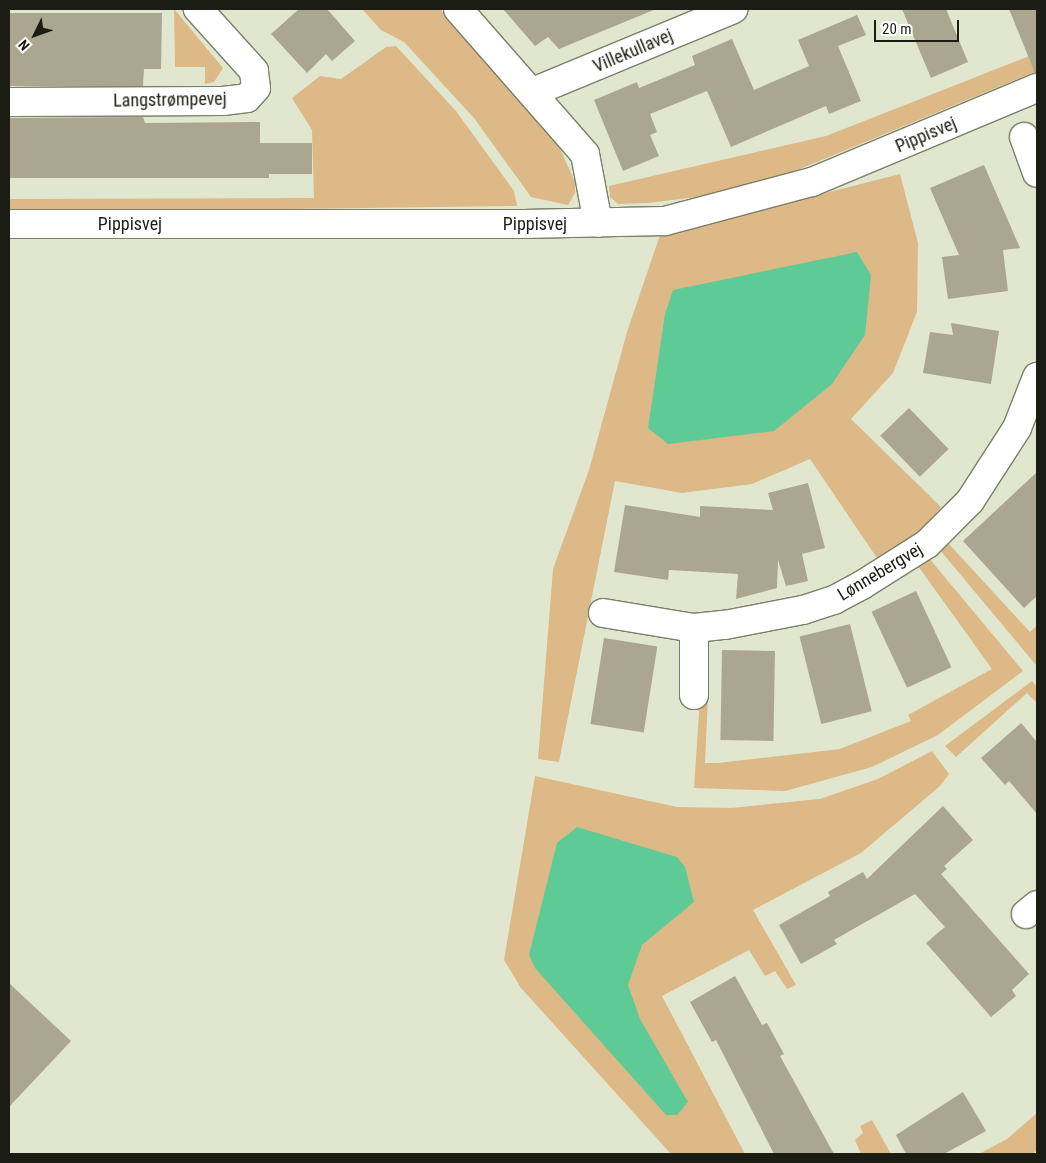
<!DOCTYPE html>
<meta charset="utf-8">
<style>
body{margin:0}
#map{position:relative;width:1046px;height:1163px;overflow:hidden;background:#e1e7ce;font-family:"Roboto Condensed",sans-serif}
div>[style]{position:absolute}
.green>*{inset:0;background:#dcb987}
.water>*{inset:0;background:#5ecb97}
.building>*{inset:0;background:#aba68f;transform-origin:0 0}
.roads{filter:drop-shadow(1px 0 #7a7f69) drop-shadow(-1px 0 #7a7f69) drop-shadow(0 1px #7a7f69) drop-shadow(0 -1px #7a7f69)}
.minor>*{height:28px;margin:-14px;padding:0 14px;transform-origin:14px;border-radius:14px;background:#fff}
span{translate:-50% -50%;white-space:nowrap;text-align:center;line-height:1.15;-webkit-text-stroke:5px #fff;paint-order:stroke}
.street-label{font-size:18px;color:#1b1d14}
.frame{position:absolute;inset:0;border:10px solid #1b1d14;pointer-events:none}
.north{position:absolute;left:10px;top:10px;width:50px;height:50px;-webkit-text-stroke:4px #fff;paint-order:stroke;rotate:228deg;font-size:14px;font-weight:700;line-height:20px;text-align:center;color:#1b1d14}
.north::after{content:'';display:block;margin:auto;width:18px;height:22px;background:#1b1d14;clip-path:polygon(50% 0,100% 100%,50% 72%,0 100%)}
.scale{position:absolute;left:874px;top:20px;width:85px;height:22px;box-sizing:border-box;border:2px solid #1b1d14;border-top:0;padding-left:6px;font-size:15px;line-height:18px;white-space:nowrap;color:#1b1d14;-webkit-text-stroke:4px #fff;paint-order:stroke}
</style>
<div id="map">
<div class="green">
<i style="clip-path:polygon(174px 9px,223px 68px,214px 82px,205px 84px,205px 67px,175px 67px)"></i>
<i style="clip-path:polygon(362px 9px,440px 9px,557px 142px,575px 182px,575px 193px,568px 205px,531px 197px,474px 118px,404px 42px,381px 30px)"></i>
<i style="clip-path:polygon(396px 46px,456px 111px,514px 191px,517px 206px,9px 213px,9px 199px,314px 198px,312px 130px,292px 98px,320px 76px,341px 79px,386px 47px)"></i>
<i style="clip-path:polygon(1037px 53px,1037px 71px,783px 176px,704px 196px,648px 203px,618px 204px,610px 197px,609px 186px,826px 136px)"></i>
<i style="clip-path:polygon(900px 174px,918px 243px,917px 312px,893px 373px,851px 419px,941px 507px,920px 534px,879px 561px,810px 459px,752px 484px,682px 493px,615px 481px,559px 762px,538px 759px,553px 569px,589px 470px,627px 332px,660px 235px)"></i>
<i style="clip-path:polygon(948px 543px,1030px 632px,1037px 625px,1036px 665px,940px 550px)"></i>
<i style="clip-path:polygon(928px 557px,1023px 671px,938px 735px,872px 767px,785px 791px,694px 788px,700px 698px,708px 697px,705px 763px,718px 763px,840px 749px,911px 721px,908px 715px,992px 669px,918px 566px)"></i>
<i style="clip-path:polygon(1032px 681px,1037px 687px,1037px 703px,1027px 693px,956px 757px,945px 746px)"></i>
<i style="clip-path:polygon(932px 751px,949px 774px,940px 786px,861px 853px,753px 910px,796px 985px,787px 989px,775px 971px,765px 976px,749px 950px,662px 996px,745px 1154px,671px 1154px,521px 988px,504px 960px,535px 776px,677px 807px,731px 808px,820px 799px,878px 779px)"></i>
<i style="clip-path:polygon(1037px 1113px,1037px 1150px,1032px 1154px,979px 1154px,1007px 1139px)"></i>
<i style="clip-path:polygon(872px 1120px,891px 1154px,861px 1154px,855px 1140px,863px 1133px,860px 1126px)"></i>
</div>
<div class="water">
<i style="clip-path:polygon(857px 252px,871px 275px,865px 335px,832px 384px,774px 431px,668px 444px,648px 428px,665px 314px,673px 290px)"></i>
<i style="clip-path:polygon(577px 827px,677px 857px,685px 867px,694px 902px,642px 945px,628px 985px,640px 1019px,688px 1102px,677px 1115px,666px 1115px,535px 968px,529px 955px,557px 843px)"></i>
</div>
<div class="building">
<i style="clip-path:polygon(299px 9px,327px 9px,355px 41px,332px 61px,326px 54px,307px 73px,271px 34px)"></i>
<i style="clip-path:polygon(503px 9px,656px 9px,559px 49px,548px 37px,535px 46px)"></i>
<i style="clip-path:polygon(902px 9px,946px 9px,968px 62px,931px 78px)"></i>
<i style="clip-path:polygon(1009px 9px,1037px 9px,1037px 73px,1035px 73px)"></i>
<i style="clip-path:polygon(9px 13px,162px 13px,161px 69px,144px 69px,143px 86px,9px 86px)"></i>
<i style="clip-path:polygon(857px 15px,866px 35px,838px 46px,861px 101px,829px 114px,826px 106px,731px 147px,707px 91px,650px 114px,657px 132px,650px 135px,659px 156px,623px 171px,594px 100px,637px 82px,639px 88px,695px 65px,692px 56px,732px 39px,754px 90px,809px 66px,798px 40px)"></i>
<i style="clip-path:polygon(143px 117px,145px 123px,260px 122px,260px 143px,312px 143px,312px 174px,269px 174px,269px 178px,9px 178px,9px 118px)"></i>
<i style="clip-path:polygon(984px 165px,1020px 248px,1003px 250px,1008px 291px,948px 299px,942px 257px,959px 255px,930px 188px)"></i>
<i style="clip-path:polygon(951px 323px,999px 331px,991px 384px,923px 373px,930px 332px,953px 335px)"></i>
<i style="left:909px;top:408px;width:57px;height:40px;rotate:46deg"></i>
<i style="clip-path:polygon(1037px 472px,1037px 596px,1024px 608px,963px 541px)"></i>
<i style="clip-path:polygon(808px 483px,825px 548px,802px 554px,808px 581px,786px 586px,778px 560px,777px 588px,736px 599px,738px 574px,669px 570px,668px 580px,614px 572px,625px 505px,700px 517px,700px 506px,773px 510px,768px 493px)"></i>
<i style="left:916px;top:591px;width:84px;height:49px;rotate:65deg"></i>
<i style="left:850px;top:624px;width:90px;height:52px;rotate:76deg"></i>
<i style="left:604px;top:638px;width:54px;height:87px;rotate:9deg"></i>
<i style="left:722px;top:650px;width:53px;height:90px;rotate:1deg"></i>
<i style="clip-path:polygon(1021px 723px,1037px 742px,1037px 814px,1009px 781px,1005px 785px,981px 758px)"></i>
<i style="clip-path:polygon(943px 806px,973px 840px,944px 866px,947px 869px,941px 874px,1029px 974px,1012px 990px,1016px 996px,991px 1017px,926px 943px,945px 927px,915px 894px,834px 940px,837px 944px,801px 964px,779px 925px,830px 896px,828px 892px,863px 872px,867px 879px)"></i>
<i style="clip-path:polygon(735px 976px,762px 1025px,767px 1023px,784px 1054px,780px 1056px,834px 1154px,774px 1154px,716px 1040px,712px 1042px,690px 1002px)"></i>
<i style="clip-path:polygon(9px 983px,71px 1041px,9px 1107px)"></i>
<i style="clip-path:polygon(963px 1092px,986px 1131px,944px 1154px,906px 1154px,896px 1135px)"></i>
</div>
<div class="roads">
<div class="minor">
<i style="left:458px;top:9px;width:193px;rotate:48.8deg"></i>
<i style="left:585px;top:154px;width:70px;rotate:79.3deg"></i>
<i style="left:533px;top:92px;width:217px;rotate:-22.5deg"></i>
<i style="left:9px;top:102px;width:214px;rotate:-0.3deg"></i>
<i style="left:223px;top:101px;width:24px;rotate:-7deg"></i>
<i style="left:247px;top:98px;width:13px;rotate:-48deg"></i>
<i style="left:256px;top:88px;width:17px;rotate:-97deg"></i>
<i style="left:254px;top:71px;width:84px;rotate:-132.1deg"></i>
<i style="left:1024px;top:137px;width:38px;rotate:70deg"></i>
<i style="left:9px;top:224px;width:515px"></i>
<i style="left:524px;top:224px;width:141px;rotate:-1.2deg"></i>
<i style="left:665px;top:221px;width:152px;rotate:-14.9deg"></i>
<i style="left:812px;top:182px;width:244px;rotate:-22.7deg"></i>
<i style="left:603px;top:613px;width:92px;rotate:9.4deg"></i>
<i style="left:694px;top:628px;width:31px;rotate:-6deg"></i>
<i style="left:725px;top:625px;width:79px;rotate:-10.9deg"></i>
<i style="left:803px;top:610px;width:33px;rotate:-18deg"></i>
<i style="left:834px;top:600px;width:32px;rotate:-28deg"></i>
<i style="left:862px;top:585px;width:77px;rotate:-32.2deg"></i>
<i style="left:927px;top:544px;width:61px;rotate:-45deg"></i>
<i style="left:970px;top:501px;width:87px;rotate:-57.2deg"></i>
<i style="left:1017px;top:428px;width:55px;rotate:-68.6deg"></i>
<i style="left:694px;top:695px;width:67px;rotate:-90deg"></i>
<i style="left:1026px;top:914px;width:14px;rotate:-39deg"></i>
</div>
</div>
<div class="street-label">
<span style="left:633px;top:51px;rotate:-23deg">Villekullavej</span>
<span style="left:170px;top:100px;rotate:-1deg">Langstrømpevej</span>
<span style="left:926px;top:135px;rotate:-23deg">Pippisvej</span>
<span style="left:130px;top:224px">Pippisvej</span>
<span style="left:535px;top:224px">Pippisvej</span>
<span style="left:880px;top:572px;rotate:-31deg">Lønnebergvej</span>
</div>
<div class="frame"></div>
<div class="north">N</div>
<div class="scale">20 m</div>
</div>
